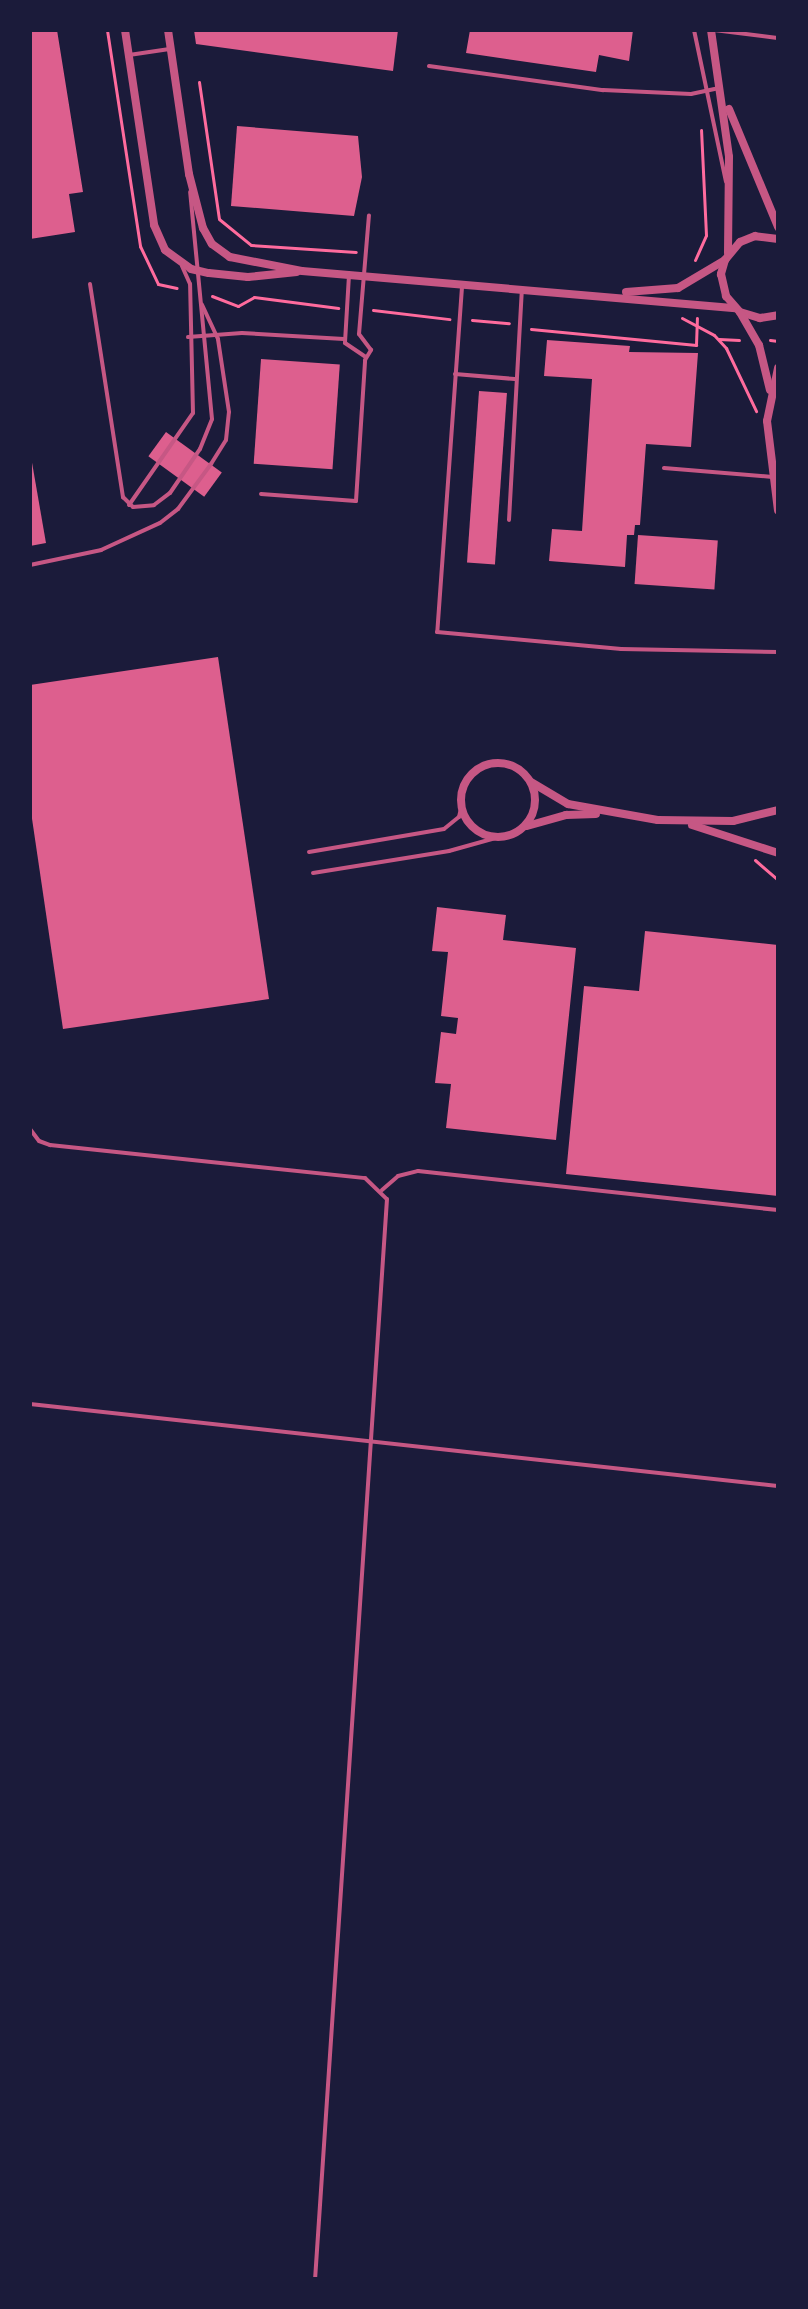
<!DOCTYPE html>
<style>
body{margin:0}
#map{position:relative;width:808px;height:2309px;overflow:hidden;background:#1b1b3a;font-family:Barlow,sans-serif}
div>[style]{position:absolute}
.building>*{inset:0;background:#dd5f8e;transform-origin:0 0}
.path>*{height:3px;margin:-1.5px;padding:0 1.5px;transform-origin:1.5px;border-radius:1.5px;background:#ff6b9d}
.service>*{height:4px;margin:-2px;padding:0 2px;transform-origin:2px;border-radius:2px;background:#c65784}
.minor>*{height:8px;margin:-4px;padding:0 4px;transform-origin:4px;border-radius:4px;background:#c65784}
.minor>.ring{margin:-4px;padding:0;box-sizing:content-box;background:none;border:8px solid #c65784;border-radius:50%}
span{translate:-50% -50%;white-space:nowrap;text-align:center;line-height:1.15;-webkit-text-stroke:8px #1b1b3a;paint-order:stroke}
.frame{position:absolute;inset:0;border:32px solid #1b1b3a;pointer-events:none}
</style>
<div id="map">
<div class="building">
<i style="clip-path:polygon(30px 30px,57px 30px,83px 192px,69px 194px,75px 232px,30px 239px)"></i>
<i style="clip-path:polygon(194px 30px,398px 30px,393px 71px,196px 44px)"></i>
<i style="clip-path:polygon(470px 30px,633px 30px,629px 61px,599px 55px,596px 72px,466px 53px)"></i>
<i style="clip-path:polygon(237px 126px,358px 136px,362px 177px,354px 216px,231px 206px)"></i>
<i style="clip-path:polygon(547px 340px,630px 346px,629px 352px,698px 353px,691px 447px,646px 444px,640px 525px,635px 525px,634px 535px,627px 535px,625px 567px,549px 561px,552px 529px,582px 531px,592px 379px,544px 376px)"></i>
<i style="left:261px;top:359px;width:79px;height:105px;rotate:4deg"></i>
<i style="left:479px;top:391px;width:28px;height:172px;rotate:4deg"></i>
<i style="left:166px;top:432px;width:69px;height:30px;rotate:36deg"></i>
<i style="clip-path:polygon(30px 451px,46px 543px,30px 546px)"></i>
<i style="left:638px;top:535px;width:80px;height:49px;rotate:4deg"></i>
<i style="clip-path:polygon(218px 657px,269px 999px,63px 1029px,30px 805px,30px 685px)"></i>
<i style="clip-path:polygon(437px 907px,506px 915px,503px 940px,576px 948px,556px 1140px,446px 1128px,451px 1084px,435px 1083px,441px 1032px,456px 1034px,458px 1018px,441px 1016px,448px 952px,432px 951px)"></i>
<i style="clip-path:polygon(645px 931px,778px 945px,778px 1196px,566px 1174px,584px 986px,639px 991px)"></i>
</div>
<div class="path">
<i style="left:107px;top:30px;width:219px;rotate:81.3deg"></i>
<i style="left:140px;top:246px;width:42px;rotate:64.7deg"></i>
<i style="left:158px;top:284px;width:19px;rotate:12deg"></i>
<i style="left:199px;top:82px;width:138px;rotate:81.7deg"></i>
<i style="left:219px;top:219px;width:41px;rotate:39.1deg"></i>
<i style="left:251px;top:245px;width:105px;rotate:3.8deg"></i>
<i style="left:695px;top:260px;width:27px;rotate:-66deg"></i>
<i style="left:706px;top:235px;width:105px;rotate:-92.7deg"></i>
<i style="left:212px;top:296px;width:28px;rotate:21deg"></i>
<i style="left:238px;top:306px;width:18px;rotate:-29deg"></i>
<i style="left:254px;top:297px;width:85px;rotate:7.5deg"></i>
<i style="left:373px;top:310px;width:77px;rotate:6.8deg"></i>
<i style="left:682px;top:318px;width:36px;rotate:28deg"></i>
<i style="left:714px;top:335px;width:18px;rotate:47deg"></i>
<i style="left:726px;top:348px;width:70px;rotate:64.5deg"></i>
<i style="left:472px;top:320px;width:37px;rotate:5deg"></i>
<i style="left:531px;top:329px;width:166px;rotate:5.5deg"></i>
<i style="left:696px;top:345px;width:27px;rotate:-88deg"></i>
<i style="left:719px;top:339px;width:20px;rotate:3deg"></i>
<i style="left:770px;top:340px;width:8px;rotate:7deg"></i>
<i style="left:755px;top:860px;width:30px;rotate:41deg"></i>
</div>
<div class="service">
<i style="left:694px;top:30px;width:155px;rotate:78.1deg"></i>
<i style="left:714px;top:30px;width:64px;rotate:7.1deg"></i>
<i style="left:129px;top:55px;width:41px;rotate:-8.3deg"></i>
<i style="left:429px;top:66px;width:176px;rotate:7.9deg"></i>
<i style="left:603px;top:90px;width:88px;rotate:2.6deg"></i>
<i style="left:691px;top:94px;width:30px;rotate:-12deg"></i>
<i style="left:349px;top:275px;width:68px;rotate:93.4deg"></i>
<i style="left:345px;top:343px;width:25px;rotate:34deg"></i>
<i style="left:90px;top:284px;width:216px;rotate:81.2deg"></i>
<i style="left:123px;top:497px;width:14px;rotate:45deg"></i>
<i style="left:133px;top:507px;width:21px;rotate:-5deg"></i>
<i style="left:154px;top:505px;width:20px;rotate:-37deg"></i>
<i style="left:170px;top:493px;width:53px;rotate:-55.7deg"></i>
<i style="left:200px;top:449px;width:32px;rotate:-68deg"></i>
<i style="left:212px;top:419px;width:228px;rotate:-95.5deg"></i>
<i style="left:462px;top:287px;width:346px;rotate:94.1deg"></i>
<i style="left:437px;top:632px;width:185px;rotate:5.3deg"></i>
<i style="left:621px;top:649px;width:157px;rotate:1.1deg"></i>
<i style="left:188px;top:337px;width:54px;rotate:-4.2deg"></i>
<i style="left:242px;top:333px;width:102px;rotate:3.4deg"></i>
<i style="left:455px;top:374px;width:60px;rotate:4.8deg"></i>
<i style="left:664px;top:468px;width:109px;rotate:4.7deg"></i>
<i style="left:261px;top:494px;width:95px;rotate:4.2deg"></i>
<i style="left:356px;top:501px;width:141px;rotate:-86.3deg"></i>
<i style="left:365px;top:360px;width:12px;rotate:-59deg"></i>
<i style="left:371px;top:350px;width:20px;rotate:-127deg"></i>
<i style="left:359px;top:334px;width:119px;rotate:-85.2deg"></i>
<i style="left:129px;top:505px;width:112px;rotate:-55.2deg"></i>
<i style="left:193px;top:413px;width:129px;rotate:-91.3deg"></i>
<i style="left:190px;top:284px;width:20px;rotate:-114deg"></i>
<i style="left:509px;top:520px;width:231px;rotate:-86.8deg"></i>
<i style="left:30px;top:565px;width:73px;rotate:-11.9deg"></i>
<i style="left:101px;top:550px;width:65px;rotate:-24.6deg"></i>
<i style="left:160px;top:523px;width:23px;rotate:-38deg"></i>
<i style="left:178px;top:509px;width:56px;rotate:-53.7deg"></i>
<i style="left:211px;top:464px;width:28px;rotate:-58deg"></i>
<i style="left:226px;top:440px;width:28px;rotate:-84deg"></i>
<i style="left:229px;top:412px;width:74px;rotate:-98.6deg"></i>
<i style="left:218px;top:339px;width:38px;rotate:-115deg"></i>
<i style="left:309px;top:852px;width:137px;rotate:-9.7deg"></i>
<i style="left:444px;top:829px;width:19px;rotate:-39deg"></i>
<i style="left:459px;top:817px;width:13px;rotate:-77deg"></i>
<i style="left:313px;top:873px;width:138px;rotate:-9.2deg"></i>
<i style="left:449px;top:851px;width:52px;rotate:-15.6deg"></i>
<i style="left:30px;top:1129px;width:15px;rotate:53deg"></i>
<i style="left:39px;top:1141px;width:12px;rotate:20deg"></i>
<i style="left:50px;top:1145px;width:317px;rotate:6deg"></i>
<i style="left:365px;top:1178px;width:30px;rotate:44deg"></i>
<i style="left:387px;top:1199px;width:1082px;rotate:93.81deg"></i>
<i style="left:382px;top:1190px;width:21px;rotate:-41deg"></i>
<i style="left:398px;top:1176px;width:21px;rotate:-14deg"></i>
<i style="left:418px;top:1171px;width:362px;rotate:6.2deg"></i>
<i style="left:30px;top:1404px;width:752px;rotate:6.26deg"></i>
</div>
<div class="minor">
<i style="left:125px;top:30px;width:197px;rotate:81.5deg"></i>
<i style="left:154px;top:225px;width:27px;rotate:66deg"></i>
<i style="left:165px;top:250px;width:32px;rotate:36deg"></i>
<i style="left:191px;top:269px;width:18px;rotate:13deg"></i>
<i style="left:209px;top:273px;width:39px;rotate:6deg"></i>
<i style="left:248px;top:277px;width:49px;rotate:-5.8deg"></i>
<i style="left:168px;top:30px;width:146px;rotate:81.7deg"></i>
<i style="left:189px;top:174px;width:56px;rotate:75.5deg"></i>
<i style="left:203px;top:228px;width:18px;rotate:61deg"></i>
<i style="left:212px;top:244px;width:22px;rotate:36deg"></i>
<i style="left:230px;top:257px;width:73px;rotate:11deg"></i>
<i style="left:302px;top:271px;width:435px;rotate:4.9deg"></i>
<i style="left:711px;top:30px;width:128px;rotate:81.9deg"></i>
<i style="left:729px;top:157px;width:96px;rotate:90.6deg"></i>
<i style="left:729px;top:109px;width:128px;rotate:67.4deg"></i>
<i style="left:778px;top:239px;width:23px;rotate:-173deg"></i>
<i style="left:755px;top:236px;width:16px;rotate:158deg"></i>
<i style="left:740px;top:242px;width:23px;rotate:130deg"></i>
<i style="left:725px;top:260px;width:15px;rotate:106deg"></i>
<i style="left:721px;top:274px;width:23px;rotate:77deg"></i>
<i style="left:726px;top:296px;width:21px;rotate:49deg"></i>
<i style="left:740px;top:312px;width:21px;rotate:17deg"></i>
<i style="left:760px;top:318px;width:18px;rotate:-9deg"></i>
<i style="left:626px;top:292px;width:52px;rotate:-4.4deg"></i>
<i style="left:678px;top:288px;width:55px;rotate:-30.8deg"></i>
<i style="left:741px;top:314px;width:36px;rotate:60deg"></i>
<i style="left:759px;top:345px;width:46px;rotate:76.3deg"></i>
<i style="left:778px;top:368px;width:54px;rotate:101.7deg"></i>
<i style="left:767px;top:421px;width:90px;rotate:83deg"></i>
<i class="ring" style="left:461px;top:763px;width:66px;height:66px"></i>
<i style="left:531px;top:782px;width:43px;rotate:30.7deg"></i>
<i style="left:568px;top:804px;width:91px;rotate:10.1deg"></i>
<i style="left:658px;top:820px;width:75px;rotate:0.8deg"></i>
<i style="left:733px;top:821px;width:46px;rotate:-13.7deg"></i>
<i style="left:692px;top:825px;width:90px;rotate:18deg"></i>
<i style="left:527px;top:826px;width:41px;rotate:-15.8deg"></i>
<i style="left:566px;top:815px;width:30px;rotate:-2deg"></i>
</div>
<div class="frame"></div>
</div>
